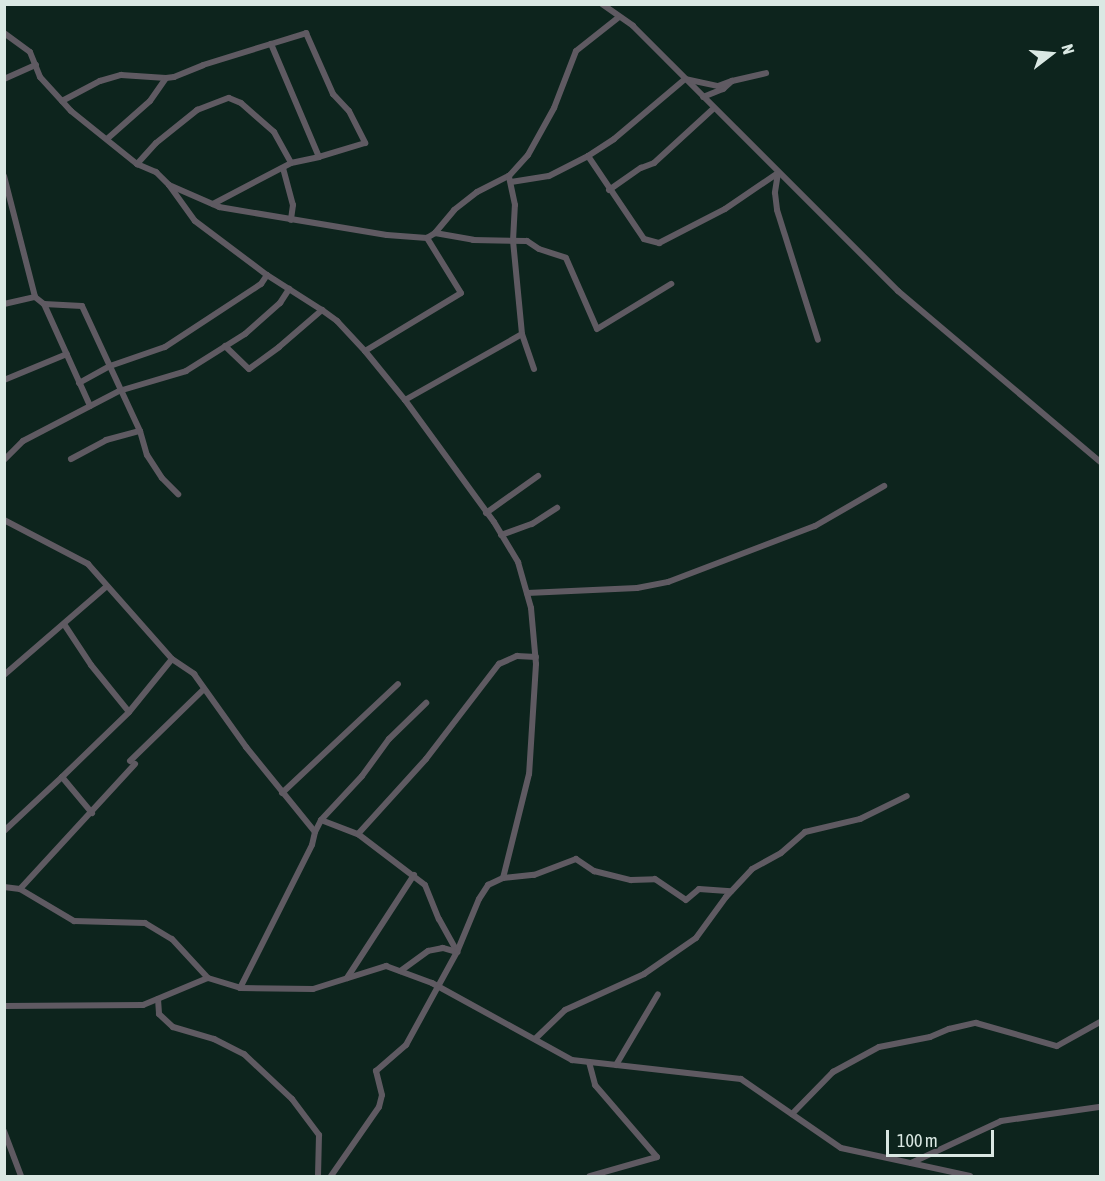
<!DOCTYPE html>
<style>
body{margin:0}
#map{position:relative;width:1105px;height:1181px;overflow:hidden;background:#0d241d;font-family:"Asap Condensed",sans-serif}
div>[style]{position:absolute}
.minor>*{height:6px;margin:-3px;padding:0 3px;transform-origin:3px;border-radius:3px;background:#5f5a62}
span{translate:-50% -50%;white-space:nowrap;text-align:center;line-height:1.15;-webkit-text-stroke:5px #0d241d;paint-order:stroke}
.frame{position:absolute;inset:0;border:6px solid #dae8e3;pointer-events:none}
.north{position:absolute;left:1021px;top:24px;width:60px;height:60px;-webkit-text-stroke:4px #0d241d;paint-order:stroke;rotate:74deg;font-size:16px;font-weight:700;line-height:24px;text-align:center;color:#dae8e3}
.north::after{content:'';display:block;margin:auto;width:21px;height:27px;background:#dae8e3;clip-path:polygon(50% 0,100% 100%,50% 72%,0 100%)}
.scale{position:absolute;left:886px;top:1130px;width:108px;height:27px;box-sizing:border-box;border:3px solid #dae8e3;border-top:0;padding-left:8px;font-size:18px;line-height:21px;white-space:nowrap;color:#dae8e3;-webkit-text-stroke:4px #0d241d;paint-order:stroke}
</style>
<div id="map">
<div class="minor">
<i style="left:602px;top:4px;width:38px;rotate:35deg"></i>
<i style="left:633px;top:26px;width:375px;rotate:45deg"></i>
<i style="left:898px;top:291px;width:265px;rotate:40.2deg"></i>
<i style="left:4px;top:33px;width:32px;rotate:36deg"></i>
<i style="left:30px;top:52px;width:27px;rotate:68deg"></i>
<i style="left:40px;top:77px;width:46px;rotate:47.6deg"></i>
<i style="left:71px;top:111px;width:85px;rotate:38.8deg"></i>
<i style="left:137px;top:164px;width:21px;rotate:23deg"></i>
<i style="left:156px;top:172px;width:18px;rotate:45deg"></i>
<i style="left:169px;top:185px;width:55px;rotate:23.7deg"></i>
<i style="left:219px;top:207px;width:170px;rotate:9.5deg"></i>
<i style="left:387px;top:235px;width:40px;rotate:4.3deg"></i>
<i style="left:427px;top:238px;width:9px;rotate:-32deg"></i>
<i style="left:435px;top:233px;width:39px;rotate:10deg"></i>
<i style="left:473px;top:240px;width:54px;rotate:1.1deg"></i>
<i style="left:527px;top:241px;width:14px;rotate:34deg"></i>
<i style="left:539px;top:249px;width:28px;rotate:18deg"></i>
<i style="left:566px;top:258px;width:77px;rotate:66.4deg"></i>
<i style="left:597px;top:329px;width:87px;rotate:-31.3deg"></i>
<i style="left:4px;top:79px;width:35px;rotate:-24deg"></i>
<i style="left:703px;top:97px;width:22px;rotate:-22deg"></i>
<i style="left:723px;top:89px;width:12px;rotate:-42deg"></i>
<i style="left:732px;top:81px;width:35px;rotate:-13deg"></i>
<i style="left:62px;top:101px;width:43px;rotate:-27.8deg"></i>
<i style="left:100px;top:81px;width:22px;rotate:-16deg"></i>
<i style="left:121px;top:75px;width:45px;rotate:3.8deg"></i>
<i style="left:107px;top:139px;width:57px;rotate:-41.5deg"></i>
<i style="left:150px;top:101px;width:28px;rotate:-55deg"></i>
<i style="left:166px;top:78px;width:8px;rotate:-7deg"></i>
<i style="left:174px;top:77px;width:31px;rotate:-22deg"></i>
<i style="left:203px;top:65px;width:71px;rotate:-17.2deg"></i>
<i style="left:271px;top:44px;width:37px;rotate:-17deg"></i>
<i style="left:306px;top:33px;width:67px;rotate:66.1deg"></i>
<i style="left:333px;top:94px;width:23px;rotate:47deg"></i>
<i style="left:349px;top:111px;width:36px;rotate:63deg"></i>
<i style="left:365px;top:143px;width:48px;rotate:163.1deg"></i>
<i style="left:319px;top:157px;width:123px;rotate:-113deg"></i>
<i style="left:588px;top:156px;width:100px;rotate:56deg"></i>
<i style="left:644px;top:239px;width:16px;rotate:15deg"></i>
<i style="left:659px;top:243px;width:74px;rotate:-27.3deg"></i>
<i style="left:725px;top:209px;width:64px;rotate:-34.2deg"></i>
<i style="left:778px;top:173px;width:20px;rotate:99deg"></i>
<i style="left:775px;top:193px;width:17px;rotate:83deg"></i>
<i style="left:777px;top:210px;width:136px;rotate:72.5deg"></i>
<i style="left:137px;top:164px;width:28px;rotate:-48deg"></i>
<i style="left:156px;top:143px;width:53px;rotate:-38.8deg"></i>
<i style="left:197px;top:110px;width:34px;rotate:-21deg"></i>
<i style="left:229px;top:98px;width:13px;rotate:23deg"></i>
<i style="left:241px;top:103px;width:44px;rotate:41.3deg"></i>
<i style="left:274px;top:132px;width:35px;rotate:61deg"></i>
<i style="left:291px;top:163px;width:29px;rotate:-12deg"></i>
<i style="left:283px;top:168px;width:38px;rotate:75deg"></i>
<i style="left:293px;top:205px;width:15px;rotate:98deg"></i>
<i style="left:4px;top:176px;width:125px;rotate:75.6deg"></i>
<i style="left:35px;top:297px;width:11px;rotate:38deg"></i>
<i style="left:44px;top:304px;width:112px;rotate:65.7deg"></i>
<i style="left:511px;top:182px;width:38px;rotate:-9deg"></i>
<i style="left:549px;top:176px;width:44px;rotate:-27.1deg"></i>
<i style="left:588px;top:156px;width:31px;rotate:-33deg"></i>
<i style="left:614px;top:139px;width:93px;rotate:-40.2deg"></i>
<i style="left:685px;top:79px;width:34px;rotate:12deg"></i>
<i style="left:718px;top:86px;width:15px;rotate:-20deg"></i>
<i style="left:169px;top:185px;width:44px;rotate:54.2deg"></i>
<i style="left:195px;top:221px;width:90px;rotate:36.9deg"></i>
<i style="left:267px;top:275px;width:65px;rotate:32.5deg"></i>
<i style="left:322px;top:310px;width:19px;rotate:36deg"></i>
<i style="left:337px;top:321px;width:41px;rotate:47deg"></i>
<i style="left:365px;top:351px;width:63px;rotate:50.8deg"></i>
<i style="left:405px;top:400px;width:151px;rotate:53.9deg"></i>
<i style="left:494px;top:522px;width:47px;rotate:59deg"></i>
<i style="left:518px;top:562px;width:48px;rotate:74.2deg"></i>
<i style="left:531px;top:608px;width:56px;rotate:84.9deg"></i>
<i style="left:536px;top:664px;width:110px;rotate:93.6deg"></i>
<i style="left:529px;top:774px;width:107px;rotate:104deg"></i>
<i style="left:609px;top:190px;width:39px;rotate:-35deg"></i>
<i style="left:641px;top:168px;width:14px;rotate:-21deg"></i>
<i style="left:654px;top:163px;width:81px;rotate:-42.5deg"></i>
<i style="left:213px;top:204px;width:88px;rotate:-27.7deg"></i>
<i style="left:435px;top:233px;width:30px;rotate:-50deg"></i>
<i style="left:454px;top:210px;width:29px;rotate:-38deg"></i>
<i style="left:477px;top:192px;width:36px;rotate:-27deg"></i>
<i style="left:4px;top:304px;width:32px;rotate:-13deg"></i>
<i style="left:44px;top:304px;width:38px;rotate:3deg"></i>
<i style="left:82px;top:306px;width:138px;rotate:65.1deg"></i>
<i style="left:140px;top:431px;width:25px;rotate:74deg"></i>
<i style="left:147px;top:455px;width:27px;rotate:57deg"></i>
<i style="left:162px;top:478px;width:23px;rotate:45deg"></i>
<i style="left:225px;top:346px;width:33px;rotate:44deg"></i>
<i style="left:249px;top:369px;width:37px;rotate:-36deg"></i>
<i style="left:279px;top:347px;width:57px;rotate:-40.7deg"></i>
<i style="left:365px;top:351px;width:112px;rotate:-31.1deg"></i>
<i style="left:461px;top:293px;width:65px;rotate:-121.7deg"></i>
<i style="left:534px;top:369px;width:37px;rotate:-109deg"></i>
<i style="left:522px;top:334px;width:93px;rotate:-95.5deg"></i>
<i style="left:513px;top:241px;width:36px;rotate:-87deg"></i>
<i style="left:515px;top:205px;width:30px;rotate:-102deg"></i>
<i style="left:509px;top:176px;width:28px;rotate:-48deg"></i>
<i style="left:528px;top:155px;width:54px;rotate:-61deg"></i>
<i style="left:554px;top:108px;width:61px;rotate:-68.9deg"></i>
<i style="left:576px;top:51px;width:55px;rotate:-38.3deg"></i>
<i style="left:4px;top:380px;width:68px;rotate:-22.4deg"></i>
<i style="left:79px;top:383px;width:35px;rotate:-29deg"></i>
<i style="left:110px;top:366px;width:58px;rotate:-19.1deg"></i>
<i style="left:165px;top:347px;width:115px;rotate:-33.3deg"></i>
<i style="left:261px;top:284px;width:11px;rotate:-56deg"></i>
<i style="left:405px;top:400px;width:134px;rotate:-29.4deg"></i>
<i style="left:71px;top:459px;width:40px;rotate:-28deg"></i>
<i style="left:106px;top:440px;width:35px;rotate:-15deg"></i>
<i style="left:4px;top:460px;width:27px;rotate:-45deg"></i>
<i style="left:23px;top:441px;width:108px;rotate:-27.5deg"></i>
<i style="left:119px;top:391px;width:70px;rotate:-16.6deg"></i>
<i style="left:186px;top:371px;width:70px;rotate:-32.1deg"></i>
<i style="left:245px;top:334px;width:47px;rotate:-41.5deg"></i>
<i style="left:280px;top:303px;width:17px;rotate:-57deg"></i>
<i style="left:486px;top:513px;width:64px;rotate:-35.4deg"></i>
<i style="left:4px;top:520px;width:95px;rotate:27.6deg"></i>
<i style="left:88px;top:564px;width:127px;rotate:48.5deg"></i>
<i style="left:172px;top:659px;width:27px;rotate:34deg"></i>
<i style="left:194px;top:674px;width:90px;rotate:54.5deg"></i>
<i style="left:246px;top:747px;width:109px;rotate:50.9deg"></i>
<i style="left:315px;top:832px;width:13px;rotate:103deg"></i>
<i style="left:312px;top:845px;width:160px;rotate:116.7deg"></i>
<i style="left:501px;top:535px;width:33px;rotate:-20deg"></i>
<i style="left:532px;top:524px;width:30px;rotate:-33deg"></i>
<i style="left:527px;top:593px;width:110px;rotate:-2.6deg"></i>
<i style="left:637px;top:588px;width:32px;rotate:-11deg"></i>
<i style="left:668px;top:582px;width:157px;rotate:-20.9deg"></i>
<i style="left:815px;top:526px;width:80px;rotate:-30.1deg"></i>
<i style="left:64px;top:624px;width:49px;rotate:56.6deg"></i>
<i style="left:91px;top:665px;width:60px;rotate:51deg"></i>
<i style="left:4px;top:675px;width:135px;rotate:-40.8deg"></i>
<i style="left:130px;top:761px;width:103px;rotate:-44.2deg"></i>
<i style="left:62px;top:777px;width:93px;rotate:-44.1deg"></i>
<i style="left:129px;top:712px;width:68px;rotate:-50.9deg"></i>
<i style="left:282px;top:793px;width:159px;rotate:-43.2deg"></i>
<i style="left:321px;top:820px;width:40px;rotate:21deg"></i>
<i style="left:358px;top:834px;width:84px;rotate:37.3deg"></i>
<i style="left:425px;top:885px;width:37px;rotate:68deg"></i>
<i style="left:439px;top:919px;width:38px;rotate:61deg"></i>
<i style="left:457px;top:952px;width:15px;rotate:-164deg"></i>
<i style="left:443px;top:948px;width:15px;rotate:169deg"></i>
<i style="left:428px;top:951px;width:34px;rotate:144deg"></i>
<i style="left:4px;top:831px;width:79px;rotate:-43deg"></i>
<i style="left:62px;top:777px;width:47px;rotate:50.2deg"></i>
<i style="left:315px;top:832px;width:13px;rotate:-63deg"></i>
<i style="left:321px;top:820px;width:60px;rotate:-47deg"></i>
<i style="left:362px;top:776px;width:46px;rotate:-53.9deg"></i>
<i style="left:389px;top:739px;width:52px;rotate:-44.2deg"></i>
<i style="left:358px;top:834px;width:101px;rotate:-47.8deg"></i>
<i style="left:426px;top:759px;width:120px;rotate:-52.5deg"></i>
<i style="left:499px;top:664px;width:20px;rotate:-24deg"></i>
<i style="left:517px;top:656px;width:19px;rotate:3deg"></i>
<i style="left:4px;top:887px;width:16px;rotate:7deg"></i>
<i style="left:20px;top:889px;width:63px;rotate:30.7deg"></i>
<i style="left:74px;top:921px;width:71px;rotate:1.6deg"></i>
<i style="left:145px;top:923px;width:31px;rotate:31deg"></i>
<i style="left:172px;top:939px;width:53px;rotate:47.3deg"></i>
<i style="left:20px;top:889px;width:170px;rotate:-47.4deg"></i>
<i style="left:347px;top:978px;width:123px;rotate:-57deg"></i>
<i style="left:158px;top:999px;width:15px;rotate:86deg"></i>
<i style="left:159px;top:1014px;width:19px;rotate:43deg"></i>
<i style="left:173px;top:1027px;width:43px;rotate:16.3deg"></i>
<i style="left:214px;top:1039px;width:34px;rotate:27deg"></i>
<i style="left:244px;top:1054px;width:66px;rotate:43.2deg"></i>
<i style="left:292px;top:1099px;width:45px;rotate:53.1deg"></i>
<i style="left:319px;top:1135px;width:41px;rotate:91.4deg"></i>
<i style="left:4px;top:1006px;width:139px;rotate:-0.4deg"></i>
<i style="left:143px;top:1005px;width:70px;rotate:-22.6deg"></i>
<i style="left:208px;top:978px;width:34px;rotate:17deg"></i>
<i style="left:240px;top:988px;width:73px;rotate:0.8deg"></i>
<i style="left:313px;top:989px;width:77px;rotate:-17.5deg"></i>
<i style="left:386px;top:966px;width:49px;rotate:20.3deg"></i>
<i style="left:432px;top:983px;width:160px;rotate:28.8deg"></i>
<i style="left:572px;top:1060px;width:170px;rotate:6.4deg"></i>
<i style="left:741px;top:1079px;width:121px;rotate:34.6deg"></i>
<i style="left:841px;top:1148px;width:132px;rotate:12.2deg"></i>
<i style="left:535px;top:1039px;width:42px;rotate:-44deg"></i>
<i style="left:565px;top:1010px;width:87px;rotate:-24.5deg"></i>
<i style="left:644px;top:974px;width:63px;rotate:-34.7deg"></i>
<i style="left:696px;top:938px;width:51px;rotate:-53.8deg"></i>
<i style="left:726px;top:897px;width:38px;rotate:-47deg"></i>
<i style="left:752px;top:869px;width:33px;rotate:-29deg"></i>
<i style="left:781px;top:853px;width:32px;rotate:-41deg"></i>
<i style="left:805px;top:832px;width:57px;rotate:-13.3deg"></i>
<i style="left:860px;top:819px;width:52px;rotate:-26.1deg"></i>
<i style="left:589px;top:1062px;width:24px;rotate:75deg"></i>
<i style="left:595px;top:1085px;width:95px;rotate:49.3deg"></i>
<i style="left:657px;top:1157px;width:70px;rotate:164.2deg"></i>
<i style="left:616px;top:1065px;width:82px;rotate:-59.4deg"></i>
<i style="left:792px;top:1114px;width:59px;rotate:-45.7deg"></i>
<i style="left:833px;top:1072px;width:52px;rotate:-28.5deg"></i>
<i style="left:879px;top:1047px;width:52px;rotate:-11.1deg"></i>
<i style="left:930px;top:1037px;width:21px;rotate:-23deg"></i>
<i style="left:949px;top:1029px;width:28px;rotate:-13deg"></i>
<i style="left:976px;top:1023px;width:84px;rotate:15.9deg"></i>
<i style="left:1057px;top:1046px;width:49px;rotate:-29.2deg"></i>
<i style="left:4px;top:1131px;width:48px;rotate:69.3deg"></i>
<i style="left:911px;top:1163px;width:99px;rotate:-25deg"></i>
<i style="left:1001px;top:1121px;width:99px;rotate:-8.1deg"></i>
<i style="left:331px;top:1176px;width:84px;rotate:-55.2deg"></i>
<i style="left:379px;top:1107px;width:12px;rotate:-76deg"></i>
<i style="left:382px;top:1095px;width:25px;rotate:-104deg"></i>
<i style="left:376px;top:1071px;width:40px;rotate:-41deg"></i>
<i style="left:406px;top:1045px;width:106px;rotate:-61.3deg"></i>
<i style="left:457px;top:952px;width:57px;rotate:-67.5deg"></i>
<i style="left:479px;top:899px;width:17px;rotate:-57deg"></i>
<i style="left:488px;top:885px;width:17px;rotate:-25deg"></i>
<i style="left:503px;top:878px;width:31px;rotate:-6deg"></i>
<i style="left:534px;top:875px;width:45px;rotate:-20.9deg"></i>
<i style="left:576px;top:859px;width:22px;rotate:34deg"></i>
<i style="left:594px;top:871px;width:38px;rotate:14deg"></i>
<i style="left:631px;top:880px;width:24px;rotate:-2deg"></i>
<i style="left:655px;top:879px;width:37px;rotate:34deg"></i>
<i style="left:686px;top:900px;width:17px;rotate:-40deg"></i>
<i style="left:699px;top:889px;width:32px;rotate:4deg"></i>
</div>
<div class="frame"></div>
<div class="north">N</div>
<div class="scale">100 m</div>
</div>
